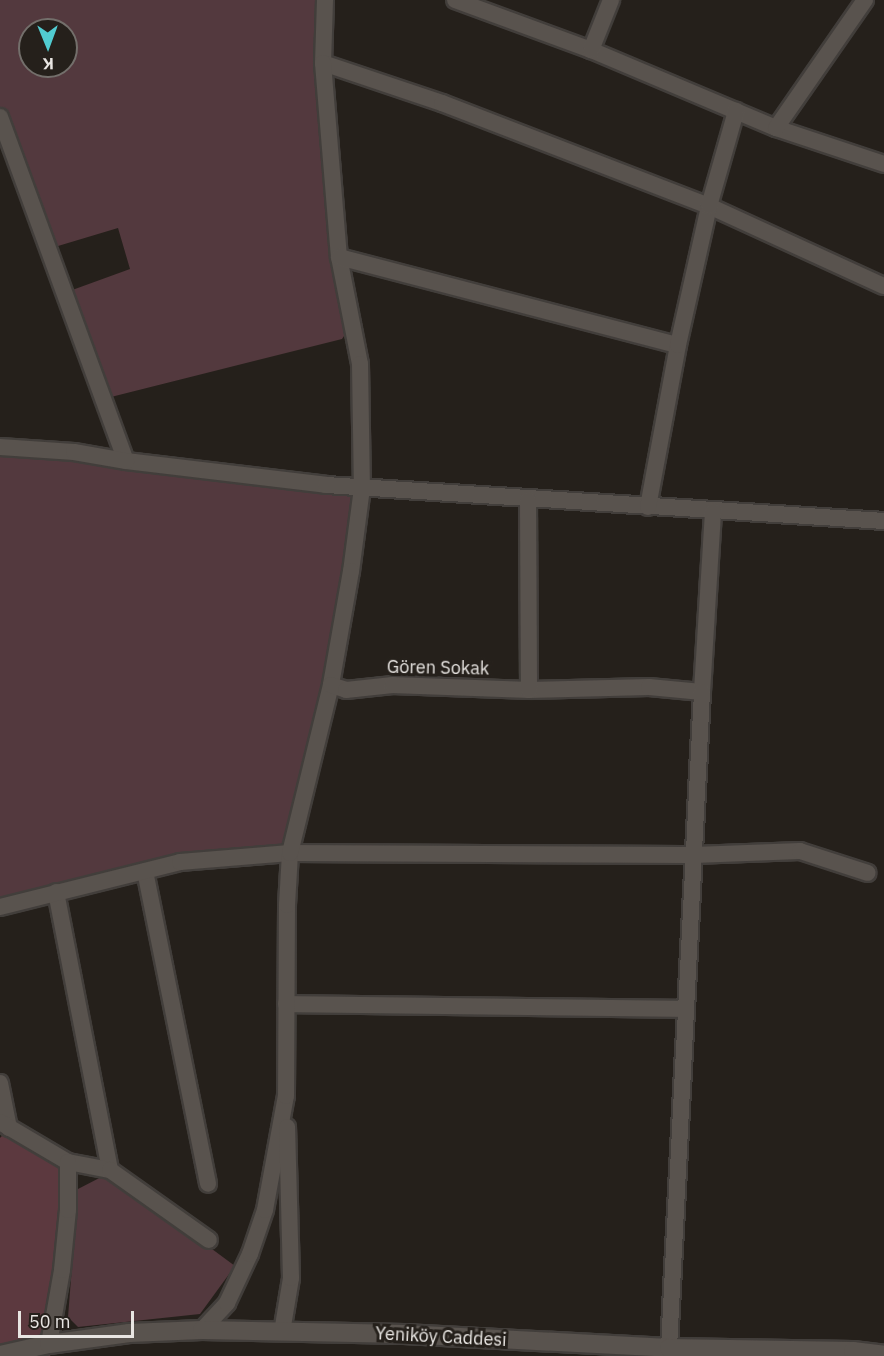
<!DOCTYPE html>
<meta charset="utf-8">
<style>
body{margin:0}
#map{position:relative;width:884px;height:1356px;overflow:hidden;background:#25201b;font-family:"IBM Plex Sans",sans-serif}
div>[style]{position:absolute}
.green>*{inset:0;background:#53393e}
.forest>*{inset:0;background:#5c393f}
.roads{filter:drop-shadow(2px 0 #423e3b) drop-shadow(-2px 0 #423e3b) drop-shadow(0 2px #423e3b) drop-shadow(0 -2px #423e3b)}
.street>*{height:16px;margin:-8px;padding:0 8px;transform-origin:8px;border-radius:8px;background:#59534e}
.secondary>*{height:18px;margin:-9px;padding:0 9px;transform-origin:9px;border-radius:9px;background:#59534e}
span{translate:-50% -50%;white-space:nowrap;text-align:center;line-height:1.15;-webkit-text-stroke:6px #25201b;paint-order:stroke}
.street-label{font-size:18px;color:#e8e5e2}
.north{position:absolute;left:18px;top:18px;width:60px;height:60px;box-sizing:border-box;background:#25201b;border:2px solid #736f6b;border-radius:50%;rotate:179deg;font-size:16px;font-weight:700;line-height:24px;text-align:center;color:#e8e5e2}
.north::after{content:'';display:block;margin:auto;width:21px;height:27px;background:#51ccd1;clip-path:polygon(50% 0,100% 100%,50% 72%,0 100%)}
.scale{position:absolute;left:18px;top:1311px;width:116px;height:27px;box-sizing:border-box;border:3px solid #e8e5e2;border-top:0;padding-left:8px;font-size:18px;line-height:21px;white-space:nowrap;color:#e8e5e2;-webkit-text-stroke:4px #25201b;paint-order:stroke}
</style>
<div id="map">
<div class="green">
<i style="clip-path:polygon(evenodd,0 0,325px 0,352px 324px,342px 339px,103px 399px,64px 293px,130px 269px,118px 228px,48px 249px,0 117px,0 0,30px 30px,66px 30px,66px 66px,30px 66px,30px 30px)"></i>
<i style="clip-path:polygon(0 447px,362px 488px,290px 853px,180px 862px,0 907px)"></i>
<i style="clip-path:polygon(109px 1173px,235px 1266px,200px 1314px,78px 1327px,68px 1317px,78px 1189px)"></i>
</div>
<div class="forest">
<i style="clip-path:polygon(9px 1128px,68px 1162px,50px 1356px,0 1356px,0 1138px)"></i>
</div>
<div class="roads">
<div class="street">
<i style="left:325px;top:0;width:63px;rotate:91.8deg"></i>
<i style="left:323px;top:63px;width:126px;rotate:18.6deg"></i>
<i style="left:442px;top:103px;width:286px;rotate:21.1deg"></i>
<i style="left:709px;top:206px;width:192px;rotate:24.6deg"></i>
<i style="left:455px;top:0;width:145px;rotate:20.2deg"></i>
<i style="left:591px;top:50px;width:201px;rotate:22.9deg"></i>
<i style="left:776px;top:128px;width:114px;rotate:18.4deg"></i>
<i style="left:591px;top:50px;width:54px;rotate:-68.2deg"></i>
<i style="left:323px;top:63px;width:195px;rotate:85.3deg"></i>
<i style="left:339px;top:257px;width:109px;rotate:78.9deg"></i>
<i style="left:360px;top:364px;width:124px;rotate:89.1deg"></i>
<i style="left:362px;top:488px;width:84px;rotate:97.5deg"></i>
<i style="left:351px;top:571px;width:116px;rotate:100deg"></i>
<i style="left:0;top:117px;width:366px;rotate:69.9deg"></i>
<i style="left:126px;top:461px;width:201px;rotate:6.8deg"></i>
<i style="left:326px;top:485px;width:559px;rotate:3.69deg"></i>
<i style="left:776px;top:128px;width:156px;rotate:-55.2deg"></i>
<i style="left:339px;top:257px;width:350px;rotate:14.6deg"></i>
<i style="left:0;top:447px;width:74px;rotate:3.9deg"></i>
<i style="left:74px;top:452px;width:53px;rotate:9.8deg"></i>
<i style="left:648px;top:507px;width:165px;rotate:-79.5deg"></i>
<i style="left:678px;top:345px;width:142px;rotate:-77.4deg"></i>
<i style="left:709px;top:206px;width:99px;rotate:-74.1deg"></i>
<i style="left:529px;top:690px;width:120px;rotate:-1.4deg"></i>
<i style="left:649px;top:687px;width:53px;rotate:5.4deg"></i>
<i style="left:702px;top:692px;width:181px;rotate:-86.5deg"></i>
<i style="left:145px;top:871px;width:319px;rotate:78.6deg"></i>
<i style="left:56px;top:892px;width:283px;rotate:79deg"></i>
<i style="left:0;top:907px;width:186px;rotate:-14deg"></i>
<i style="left:180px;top:862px;width:110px;rotate:-4.7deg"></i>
<i style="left:290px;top:853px;width:404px;rotate:0.3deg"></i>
<i style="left:694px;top:855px;width:106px;rotate:-2.2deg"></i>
<i style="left:800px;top:851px;width:71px;rotate:17.9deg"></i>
<i style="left:286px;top:1004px;width:400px;rotate:0.7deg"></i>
<i style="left:0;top:1083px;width:46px;rotate:78.7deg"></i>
<i style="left:0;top:1122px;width:79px;rotate:30.5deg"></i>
<i style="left:68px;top:1162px;width:43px;rotate:10.8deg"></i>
<i style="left:110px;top:1170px;width:121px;rotate:35.3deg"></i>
<i style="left:202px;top:1330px;width:37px;rotate:-47deg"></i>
<i style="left:227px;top:1303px;width:54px;rotate:-64.9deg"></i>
<i style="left:250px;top:1254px;width:46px;rotate:-71.2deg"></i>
<i style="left:265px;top:1210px;width:116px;rotate:-79.6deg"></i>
<i style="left:286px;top:1096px;width:191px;rotate:-89.7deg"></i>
<i style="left:287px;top:905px;width:52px;rotate:-86.7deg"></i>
<i style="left:290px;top:853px;width:173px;rotate:-76.3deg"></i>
<i style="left:331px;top:685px;width:16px;rotate:18deg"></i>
<i style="left:346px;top:690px;width:47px;rotate:-6.1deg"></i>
<i style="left:393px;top:685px;width:136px;rotate:2.1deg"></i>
<i style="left:529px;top:690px;width:190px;rotate:-90.3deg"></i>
<i style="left:282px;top:1332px;width:55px;rotate:-80.5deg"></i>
<i style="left:291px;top:1278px;width:151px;rotate:-91.5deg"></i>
<i style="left:49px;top:1344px;width:75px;rotate:-80deg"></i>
<i style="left:62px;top:1270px;width:60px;rotate:-84.3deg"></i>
<i style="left:68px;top:1210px;width:48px;rotate:-90deg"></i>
<i style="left:669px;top:1348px;width:657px;rotate:-87.12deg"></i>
</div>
<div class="secondary">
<i style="left:0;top:1355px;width:50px;rotate:-12.7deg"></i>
<i style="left:49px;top:1344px;width:81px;rotate:-7.8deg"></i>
<i style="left:129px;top:1333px;width:73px;rotate:-2.4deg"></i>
<i style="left:202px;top:1330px;width:202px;rotate:1.1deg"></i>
<i style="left:404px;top:1334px;width:265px;rotate:3deg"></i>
<i style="left:669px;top:1348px;width:184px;rotate:0.9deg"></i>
<i style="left:853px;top:1351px;width:31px;rotate:7deg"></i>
</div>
</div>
<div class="street-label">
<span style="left:438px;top:668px;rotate:1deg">Gören Sokak</span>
<span style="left:441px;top:1337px;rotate:3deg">Yeniköy Caddesi</span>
</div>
<div class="north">K</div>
<div class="scale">50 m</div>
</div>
